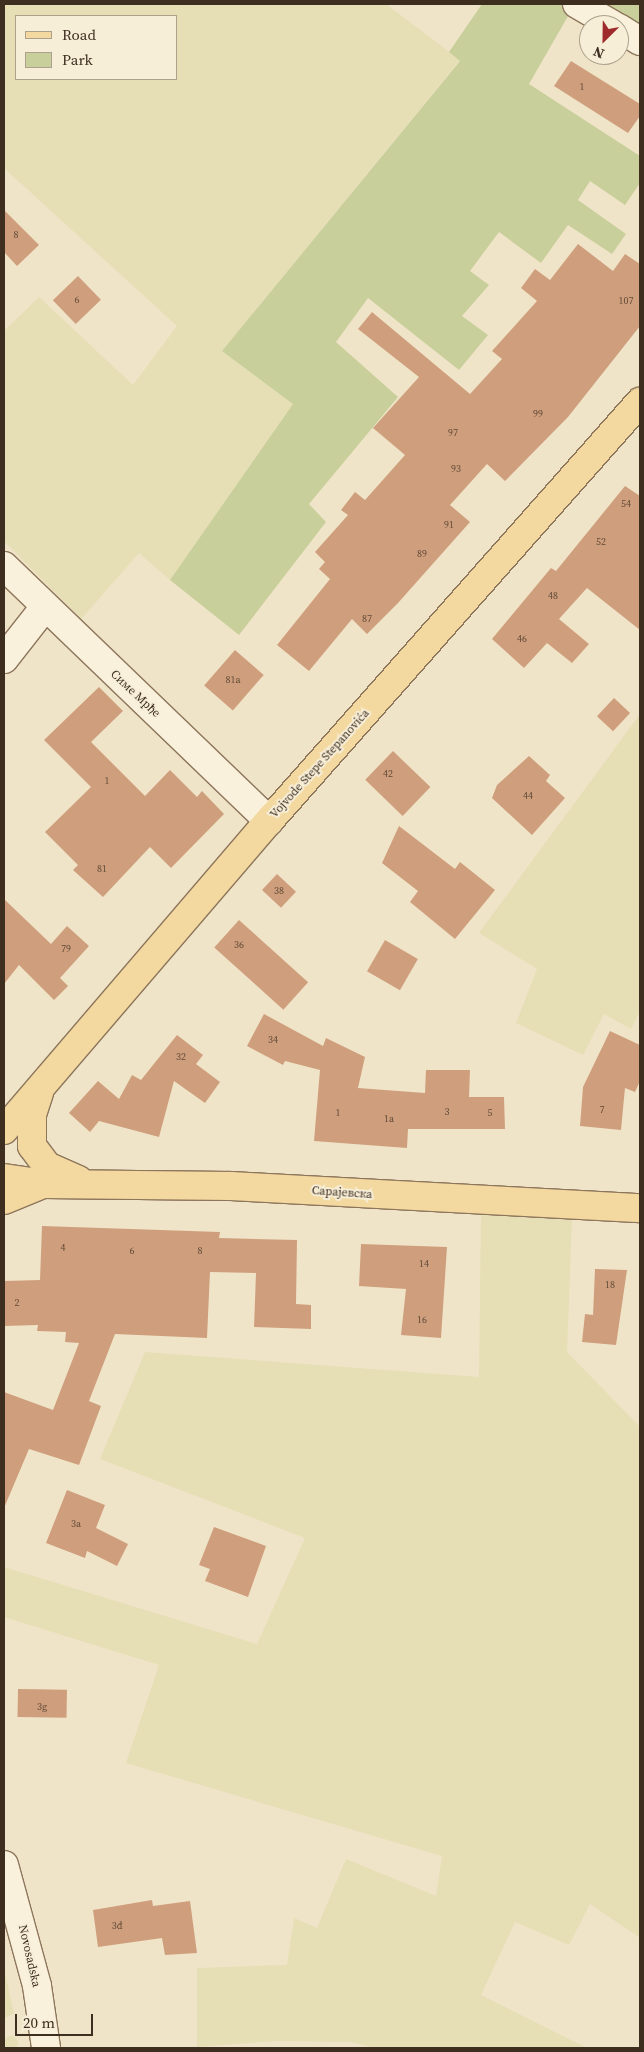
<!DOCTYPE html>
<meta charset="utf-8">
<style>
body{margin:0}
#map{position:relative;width:644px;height:2052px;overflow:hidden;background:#f0e4c8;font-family:"Source Serif 4",serif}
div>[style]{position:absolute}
.farmland>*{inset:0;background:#e6deb5}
.round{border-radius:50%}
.green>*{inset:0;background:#c9cf9b}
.building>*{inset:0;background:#cf9f7d;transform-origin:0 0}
.roads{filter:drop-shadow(1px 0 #8d765c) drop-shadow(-1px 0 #8d765c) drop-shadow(0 1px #8d765c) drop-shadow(0 -1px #8d765c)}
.minor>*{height:28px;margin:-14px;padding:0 14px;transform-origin:14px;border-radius:14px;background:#faf1dc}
.major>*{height:28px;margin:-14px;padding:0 14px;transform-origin:14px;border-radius:14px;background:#f3d9a0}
span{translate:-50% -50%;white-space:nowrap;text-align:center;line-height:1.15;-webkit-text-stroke:4px #f7eed8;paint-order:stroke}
.number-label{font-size:10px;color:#624a37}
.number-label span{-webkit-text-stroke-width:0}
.street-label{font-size:12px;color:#3d2e20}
.frame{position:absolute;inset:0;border:5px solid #3d2e20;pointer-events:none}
.legend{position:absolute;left:15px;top:15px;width:162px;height:65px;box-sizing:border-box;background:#f7eed8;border:1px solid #ada18e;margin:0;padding:6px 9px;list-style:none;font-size:15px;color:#3d2e20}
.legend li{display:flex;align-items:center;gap:10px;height:25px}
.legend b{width:25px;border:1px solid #ada18e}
.north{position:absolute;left:579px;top:15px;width:50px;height:50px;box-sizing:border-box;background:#f7eed8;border:1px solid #ada18e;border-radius:50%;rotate:203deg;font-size:14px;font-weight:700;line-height:20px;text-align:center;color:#3d2e20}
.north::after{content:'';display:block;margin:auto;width:18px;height:22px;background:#9e2a2b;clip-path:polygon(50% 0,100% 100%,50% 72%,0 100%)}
.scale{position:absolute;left:15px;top:2014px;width:78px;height:22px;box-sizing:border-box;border:2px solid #3d2e20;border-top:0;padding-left:6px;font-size:15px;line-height:18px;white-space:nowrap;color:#3d2e20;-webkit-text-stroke:4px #f7eed8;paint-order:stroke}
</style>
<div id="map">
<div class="farmland">
<i style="clip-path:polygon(evenodd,4px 4px,386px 4px,460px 60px,222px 351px,293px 404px,170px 580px,139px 553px,81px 619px,4px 541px,4px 331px,39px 297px,133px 385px,177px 326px,4px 168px,4px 4px,16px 16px,176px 16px,176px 79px,16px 79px,16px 16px)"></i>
<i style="clip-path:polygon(640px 714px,640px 1011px,631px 1029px,604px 1014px,583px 1055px,516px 1023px,537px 969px,479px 933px)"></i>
<i style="clip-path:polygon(481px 1213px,572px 1219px,567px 1352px,640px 1427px,640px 1938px,590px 1904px,569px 1945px,515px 1922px,481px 1995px,587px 2048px,375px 2048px,350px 2042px,276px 2041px,197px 2047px,197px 1968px,287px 1965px,294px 1918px,317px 1928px,346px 1859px,436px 1896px,442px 1856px,126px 1763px,159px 1665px,4px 1617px,4px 1567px,257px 1644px,305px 1538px,100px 1459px,145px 1352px,479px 1377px)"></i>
<i style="clip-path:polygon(4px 1968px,14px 2014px,4px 2018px)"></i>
<i class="round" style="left:4px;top:2036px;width:14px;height:14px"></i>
</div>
<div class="green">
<i style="clip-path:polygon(482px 4px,575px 4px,529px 84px,640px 156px,640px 183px,625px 205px,590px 181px,578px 200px,626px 234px,612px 254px,568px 225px,541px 263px,499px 232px,470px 271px,489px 285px,462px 316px,488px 335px,459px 370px,368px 298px,336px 342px,398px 397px,309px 504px,326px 522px,239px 635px,170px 580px,293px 404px,222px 351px,460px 61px,449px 52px)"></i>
<i style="clip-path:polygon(589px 4px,640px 4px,640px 35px)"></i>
</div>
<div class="building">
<i style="clip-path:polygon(571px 61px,640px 104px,640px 116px,628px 133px,554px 86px)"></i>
<i style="clip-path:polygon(4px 210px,39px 245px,17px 266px,4px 252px)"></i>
<i style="clip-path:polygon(578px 244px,613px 271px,625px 254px,640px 264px,640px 326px,568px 417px,505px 481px,487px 464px,450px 505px,470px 522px,398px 603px,367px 634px,352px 619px,309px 671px,277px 645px,330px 579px,319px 569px,325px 562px,315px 552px,348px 515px,341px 510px,355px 492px,365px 500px,405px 455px,373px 428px,419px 377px,358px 329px,372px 312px,470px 394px,502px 359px,492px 351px,537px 301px,521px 288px,535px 269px,550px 280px)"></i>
<i style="left:78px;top:276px;width:33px;height:35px;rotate:46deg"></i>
<i style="clip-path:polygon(625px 486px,640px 496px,640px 630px,587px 588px,559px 619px,589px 644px,572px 663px,547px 643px,524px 668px,492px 639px,551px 568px,556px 571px)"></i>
<i style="left:235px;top:650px;width:38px;height:47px;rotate:41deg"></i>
<i style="clip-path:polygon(99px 687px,123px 711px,91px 742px,145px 796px,170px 770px,197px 797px,202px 791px,224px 814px,171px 868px,150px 847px,103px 897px,73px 870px,78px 865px,45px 832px,91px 787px,44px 740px)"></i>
<i style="left:614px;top:698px;width:22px;height:25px;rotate:43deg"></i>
<i style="left:393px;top:751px;width:52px;height:40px;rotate:44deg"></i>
<i style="clip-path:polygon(529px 756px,550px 775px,546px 781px,565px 798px,532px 835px,492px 798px,497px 785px)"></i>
<i style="clip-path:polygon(399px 826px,455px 869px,460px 862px,495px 890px,455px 939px,410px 902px,418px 891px,382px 863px)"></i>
<i style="left:277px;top:874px;width:26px;height:22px;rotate:43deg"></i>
<i style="clip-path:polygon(4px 899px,51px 944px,67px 926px,89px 946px,60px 978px,68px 986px,54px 1000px,19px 965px,4px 984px)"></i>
<i style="left:239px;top:920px;width:93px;height:37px;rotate:42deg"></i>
<i style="left:385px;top:940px;width:38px;height:36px;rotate:30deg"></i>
<i style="clip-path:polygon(264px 1014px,323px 1046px,326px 1038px,365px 1057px,358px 1088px,425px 1093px,426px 1070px,470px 1070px,469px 1097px,504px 1097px,505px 1129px,408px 1129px,407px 1148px,314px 1141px,320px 1070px,285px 1061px,283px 1065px,247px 1046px)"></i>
<i style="clip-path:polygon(610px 1031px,640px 1045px,640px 1081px,635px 1092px,625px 1088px,621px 1130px,580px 1126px,583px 1087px)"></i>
<i style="clip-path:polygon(177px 1035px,203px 1055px,196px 1064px,220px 1082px,205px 1103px,174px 1081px,159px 1137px,99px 1121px,90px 1132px,69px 1113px,98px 1081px,119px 1099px,132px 1075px,141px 1080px)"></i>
<i style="clip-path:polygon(42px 1226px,220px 1232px,219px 1238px,297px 1240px,296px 1304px,311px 1305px,311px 1329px,254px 1327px,256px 1273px,210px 1272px,207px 1338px,115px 1334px,89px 1401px,101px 1406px,79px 1465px,29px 1449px,4px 1508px,4px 1392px,53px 1410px,79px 1343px,65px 1342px,66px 1332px,37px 1331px,38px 1325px,4px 1326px,4px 1281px,40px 1280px)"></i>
<i style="clip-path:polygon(361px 1244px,447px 1247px,441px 1338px,401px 1335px,406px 1289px,359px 1286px)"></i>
<i style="clip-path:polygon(595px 1269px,627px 1270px,616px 1345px,582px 1342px,585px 1314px,593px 1315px)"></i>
<i style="clip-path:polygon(67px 1490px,105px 1505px,96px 1528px,128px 1544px,117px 1566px,87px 1551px,85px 1558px,46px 1543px)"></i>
<i style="clip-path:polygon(214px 1527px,266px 1546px,248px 1597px,205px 1581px,210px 1569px,199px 1565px)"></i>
<i style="left:18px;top:1689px;width:49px;height:28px;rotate:1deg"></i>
<i style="clip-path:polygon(152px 1900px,153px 1906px,190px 1901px,197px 1953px,165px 1955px,162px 1938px,98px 1947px,93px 1910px)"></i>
</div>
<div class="roads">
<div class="minor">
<i style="left:577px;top:4px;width:42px;rotate:30.3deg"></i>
<i style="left:619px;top:28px;width:25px;rotate:32deg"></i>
<i style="left:4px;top:566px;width:368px;rotate:43.9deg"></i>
<i style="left:4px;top:659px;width:65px;rotate:-51.9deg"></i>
<i style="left:4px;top:1865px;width:125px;rotate:74.7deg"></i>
<i style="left:37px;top:1986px;width:63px;rotate:81.7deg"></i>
</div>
<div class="major">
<i style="left:39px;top:1093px;width:23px;rotate:108deg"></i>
<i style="left:32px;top:1115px;width:31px;rotate:90deg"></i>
<i style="left:32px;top:1146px;width:25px;rotate:53deg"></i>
<i style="left:47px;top:1166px;width:34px;rotate:24deg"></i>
<i style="left:4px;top:1130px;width:407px;rotate:-49.4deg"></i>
<i style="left:269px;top:821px;width:560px;rotate:-48.48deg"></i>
<i style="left:4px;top:1178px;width:40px;rotate:8.5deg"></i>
<i style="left:44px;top:1184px;width:187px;rotate:0.6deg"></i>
<i style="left:231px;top:1186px;width:410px;rotate:3.1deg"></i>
<i style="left:4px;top:1200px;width:42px;rotate:-22.3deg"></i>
</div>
</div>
<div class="number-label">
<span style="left:582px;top:87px">1</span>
<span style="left:16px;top:235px">8</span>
<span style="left:77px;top:300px">6</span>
<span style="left:626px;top:301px">107</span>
<span style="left:538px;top:414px">99</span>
<span style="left:453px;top:433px">97</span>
<span style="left:456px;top:469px">93</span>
<span style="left:626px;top:504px">54</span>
<span style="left:449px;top:525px">91</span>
<span style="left:601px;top:542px">52</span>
<span style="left:422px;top:554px">89</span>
<span style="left:553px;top:596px">48</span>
<span style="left:367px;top:619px">87</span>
<span style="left:522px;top:639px">46</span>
<span style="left:233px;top:680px">81a</span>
<span style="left:388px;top:774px">42</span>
<span style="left:107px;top:781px">1</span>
<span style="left:528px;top:796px">44</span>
<span style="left:102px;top:869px">81</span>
<span style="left:279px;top:891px">38</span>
<span style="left:239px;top:945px">36</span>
<span style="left:66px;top:949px">79</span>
<span style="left:273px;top:1040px">34</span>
<span style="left:181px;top:1057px">32</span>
<span style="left:602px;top:1110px">7</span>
<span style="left:447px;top:1112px">3</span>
<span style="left:338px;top:1113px">1</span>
<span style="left:490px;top:1113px">5</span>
<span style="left:389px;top:1119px">1a</span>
<span style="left:63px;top:1248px">4</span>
<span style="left:132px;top:1251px">6</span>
<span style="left:200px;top:1251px">8</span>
<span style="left:424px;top:1264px">14</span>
<span style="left:610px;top:1285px">18</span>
<span style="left:17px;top:1303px">2</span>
<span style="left:422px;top:1320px">16</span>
<span style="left:76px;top:1524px">3a</span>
<span style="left:42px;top:1707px">3g</span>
<span style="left:117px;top:1926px">3đ</span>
</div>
<div class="street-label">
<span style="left:135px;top:694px;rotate:43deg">Симе Мрђе</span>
<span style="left:320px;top:764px;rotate:-48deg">Vojvode Stepe Stepanovića</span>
<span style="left:342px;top:1193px;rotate:4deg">Сарајевска</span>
<span style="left:29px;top:1956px;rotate:77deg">Novosadska</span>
</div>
<div class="frame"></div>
<ul class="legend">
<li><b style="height:6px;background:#f3d9a0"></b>Road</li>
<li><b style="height:14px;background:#c9cf9b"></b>Park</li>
</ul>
<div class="north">N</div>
<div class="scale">20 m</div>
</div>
